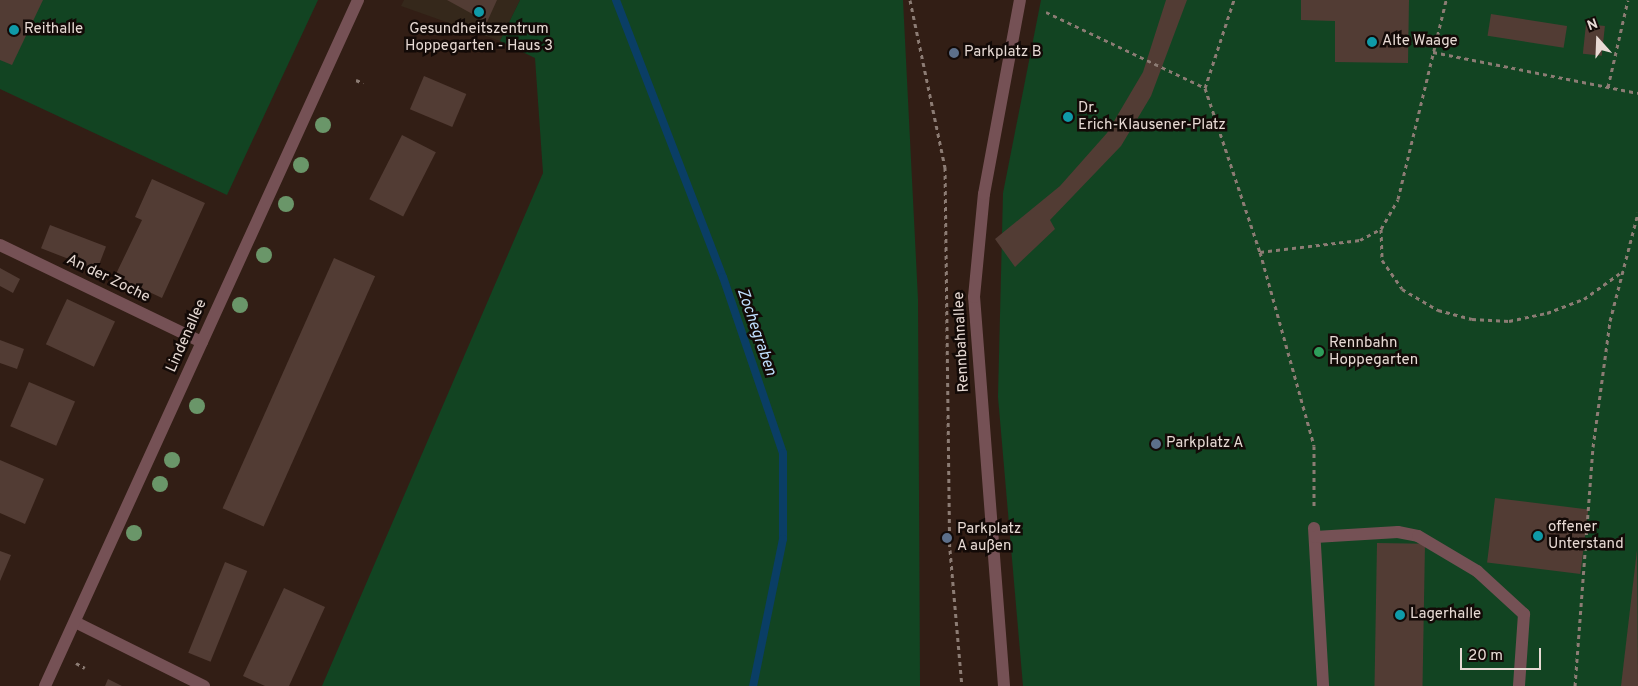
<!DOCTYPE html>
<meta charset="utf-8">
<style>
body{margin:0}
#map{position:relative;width:1638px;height:686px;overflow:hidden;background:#321e15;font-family:Overpass,sans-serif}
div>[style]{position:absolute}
.commercial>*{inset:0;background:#35281b}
.green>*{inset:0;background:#124422}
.stream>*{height:8px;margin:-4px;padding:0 4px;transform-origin:4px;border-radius:4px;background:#0a3e65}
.building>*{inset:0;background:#523c34;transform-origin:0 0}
.path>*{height:3px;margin-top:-1.5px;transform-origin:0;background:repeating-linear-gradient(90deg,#8c7c74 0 4px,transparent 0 8px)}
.minor>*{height:12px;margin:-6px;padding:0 6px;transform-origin:6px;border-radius:6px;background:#755155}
.trees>*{width:16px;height:16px;margin:-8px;border-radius:50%;background:#6a9669}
.dots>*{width:14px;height:14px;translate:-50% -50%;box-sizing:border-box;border:2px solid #130a07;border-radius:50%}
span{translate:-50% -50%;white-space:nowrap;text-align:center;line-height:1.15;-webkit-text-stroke:5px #130a07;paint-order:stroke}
.poi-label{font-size:15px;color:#e7dad4}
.left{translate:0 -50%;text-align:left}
.street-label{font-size:15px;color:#e7dad4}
.water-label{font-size:16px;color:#bfdffe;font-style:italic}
.north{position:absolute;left:1573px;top:15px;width:50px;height:50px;-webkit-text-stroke:4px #130a07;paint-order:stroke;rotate:340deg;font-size:14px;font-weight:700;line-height:20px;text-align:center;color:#e7dad4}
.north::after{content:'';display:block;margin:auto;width:18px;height:22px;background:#e7dad4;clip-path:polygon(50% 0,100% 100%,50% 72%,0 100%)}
.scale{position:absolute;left:1460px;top:648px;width:81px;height:22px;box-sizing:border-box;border:2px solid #e7dad4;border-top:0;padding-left:6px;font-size:15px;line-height:18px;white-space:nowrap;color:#e7dad4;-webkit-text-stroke:4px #130a07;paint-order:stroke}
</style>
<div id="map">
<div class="commercial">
<i style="clip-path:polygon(404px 0,520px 0,500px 41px,401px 6px)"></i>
</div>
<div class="green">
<i style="clip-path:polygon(0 0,318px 0,227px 195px,0 89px)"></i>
<i style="clip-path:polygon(520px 0,903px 0,918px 299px,920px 686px,322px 686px,543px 173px,535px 58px,500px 41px)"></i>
<i style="clip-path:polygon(1041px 0,1638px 0,1638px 686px,1023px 686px,998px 397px,1003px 193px)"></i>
</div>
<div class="stream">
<i style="left:616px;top:0;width:297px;rotate:68.9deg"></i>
<i style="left:723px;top:277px;width:186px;rotate:71.2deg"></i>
<i style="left:783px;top:453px;width:86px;rotate:90deg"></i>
<i style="left:783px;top:539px;width:150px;rotate:101.5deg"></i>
</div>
<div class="building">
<i style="clip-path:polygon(0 0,43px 0,12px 65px,0 60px)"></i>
<i style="clip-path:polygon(447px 0,497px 0,487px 22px)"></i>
<i style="clip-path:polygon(1166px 0,1187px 0,1151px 96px,1121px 146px,1050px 220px,1055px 229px,1015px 267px,995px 239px,1060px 186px,1107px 133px,1143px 72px)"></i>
<i style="clip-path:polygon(1301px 0,1409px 0,1408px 63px,1335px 62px,1335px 21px,1301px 20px)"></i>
<i style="left:1491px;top:14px;width:77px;height:22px;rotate:9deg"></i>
<i style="left:1586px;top:24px;width:19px;height:30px;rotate:6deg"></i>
<i style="left:424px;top:76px;width:46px;height:36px;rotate:23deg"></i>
<i style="left:402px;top:135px;width:38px;height:72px;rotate:27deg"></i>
<i style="clip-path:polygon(152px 179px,205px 203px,162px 298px,115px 276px,142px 220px,135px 217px)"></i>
<i style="left:50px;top:225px;width:60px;height:25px;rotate:21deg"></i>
<i style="left:334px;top:258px;width:45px;height:274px;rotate:24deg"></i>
<i style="clip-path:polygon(0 268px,20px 279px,13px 293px,0 286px)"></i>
<i style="left:67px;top:299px;width:53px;height:50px;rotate:25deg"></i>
<i style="clip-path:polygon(0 340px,24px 349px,17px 369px,0 363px)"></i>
<i style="left:29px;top:382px;width:50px;height:48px;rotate:23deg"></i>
<i style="clip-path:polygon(0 460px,44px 479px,25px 524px,0 513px)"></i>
<i style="left:1495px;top:498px;width:94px;height:65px;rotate:7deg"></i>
<i style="left:1377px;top:543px;width:48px;height:143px;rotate:1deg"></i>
<i style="clip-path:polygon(1637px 550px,1638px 686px,1621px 686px)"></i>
<i style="clip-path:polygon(0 551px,11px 555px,0 581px)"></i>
<i style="left:225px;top:562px;width:24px;height:98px;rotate:22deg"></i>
<i style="clip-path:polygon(284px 588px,325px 607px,289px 686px,265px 686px,243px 676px)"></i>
<i style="clip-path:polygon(108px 679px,122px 686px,105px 686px)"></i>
</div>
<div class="path">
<i style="left:910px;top:0;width:171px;rotate:78.2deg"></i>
<i style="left:945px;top:167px;width:383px;rotate:89.3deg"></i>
<i style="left:950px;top:550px;width:137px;rotate:85deg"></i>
<i style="left:1046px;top:12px;width:176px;rotate:25.5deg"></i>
<i style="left:1205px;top:88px;width:93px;rotate:-71.8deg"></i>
<i style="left:1433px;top:52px;width:209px;rotate:11.3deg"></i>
<i style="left:356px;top:80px;width:8px;rotate:23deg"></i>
<i style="left:1608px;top:87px;width:89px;rotate:-77.1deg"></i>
<i style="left:1205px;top:88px;width:173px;rotate:71.5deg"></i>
<i style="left:1260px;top:252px;width:101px;rotate:-6.8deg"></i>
<i style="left:1360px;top:240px;width:24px;rotate:-28deg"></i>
<i style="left:1381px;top:229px;width:34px;rotate:-60deg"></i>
<i style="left:1398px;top:199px;width:205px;rotate:-76.4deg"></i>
<i style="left:1381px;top:229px;width:31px;rotate:88deg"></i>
<i style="left:1382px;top:260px;width:35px;rotate:55deg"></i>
<i style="left:1402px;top:289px;width:42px;rotate:30.3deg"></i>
<i style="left:1438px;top:310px;width:35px;rotate:15deg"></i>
<i style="left:1472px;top:319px;width:37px;rotate:3deg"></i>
<i style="left:1509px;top:321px;width:39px;rotate:-12deg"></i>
<i style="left:1547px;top:313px;width:40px;rotate:-21deg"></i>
<i style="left:1584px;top:299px;width:48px;rotate:-35.7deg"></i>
<i style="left:1260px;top:252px;width:201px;rotate:74.4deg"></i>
<i style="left:1314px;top:446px;width:63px;rotate:90deg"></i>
<i style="left:76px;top:663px;width:10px;rotate:29deg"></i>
<i style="left:1575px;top:686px;width:240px;rotate:-85.7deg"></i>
<i style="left:1593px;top:447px;width:127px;rotate:-82.3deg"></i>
<i style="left:1610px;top:321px;width:112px;rotate:-75.5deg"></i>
</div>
<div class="minor">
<i style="left:0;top:245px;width:224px;rotate:25.7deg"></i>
<i style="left:1314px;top:528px;width:158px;rotate:86.7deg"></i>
<i style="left:1315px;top:537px;width:83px;rotate:-3.4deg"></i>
<i style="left:1398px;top:532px;width:20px;rotate:11deg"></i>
<i style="left:1418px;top:536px;width:69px;rotate:30.7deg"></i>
<i style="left:1477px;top:571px;width:64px;rotate:42.5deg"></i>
<i style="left:1524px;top:614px;width:72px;rotate:94deg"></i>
<i style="left:75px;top:622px;width:144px;rotate:26.4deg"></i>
<i style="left:45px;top:686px;width:754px;rotate:-65.47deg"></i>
<i style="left:1004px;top:686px;width:390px;rotate:-94.4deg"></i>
<i style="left:974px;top:297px;width:103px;rotate:-84.5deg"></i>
<i style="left:984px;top:194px;width:197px;rotate:-79.5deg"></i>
</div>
<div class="trees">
<i style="left:323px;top:125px"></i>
<i style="left:301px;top:165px"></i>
<i style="left:286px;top:204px"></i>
<i style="left:264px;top:255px"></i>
<i style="left:240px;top:305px"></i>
<i style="left:197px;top:406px"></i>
<i style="left:172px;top:460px"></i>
<i style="left:160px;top:484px"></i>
<i style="left:134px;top:533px"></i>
</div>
<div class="dots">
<i style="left:479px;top:12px;background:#0f9aa8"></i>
<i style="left:14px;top:30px;background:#0f9aa8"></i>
<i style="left:1372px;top:42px;background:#0f9aa8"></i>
<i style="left:954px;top:53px;background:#5c6f8a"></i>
<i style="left:1068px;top:117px;background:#0f9aa8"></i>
<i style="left:1319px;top:352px;background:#2e9e5b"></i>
<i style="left:1156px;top:444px;background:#5c6f8a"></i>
<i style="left:1538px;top:536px;background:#0f9aa8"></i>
<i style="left:947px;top:538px;background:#5c6f8a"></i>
<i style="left:1400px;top:615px;background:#0f9aa8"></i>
</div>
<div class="poi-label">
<span style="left:479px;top:38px">Gesundheitszentrum<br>Hoppegarten - Haus 3</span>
<span class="left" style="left:24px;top:30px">Reithalle</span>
<span class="left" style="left:1382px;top:42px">Alte Waage</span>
<span class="left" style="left:964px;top:53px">Parkplatz B</span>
<span class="left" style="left:1078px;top:117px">Dr.<br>Erich-Klausener-Platz</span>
<span class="left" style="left:1329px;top:352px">Rennbahn<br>Hoppegarten</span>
<span class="left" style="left:1166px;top:444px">Parkplatz A</span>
<span class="left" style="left:1548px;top:536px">offener<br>Unterstand</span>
<span class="left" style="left:957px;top:538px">Parkplatz<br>A außen</span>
<span class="left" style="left:1410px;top:615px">Lagerhalle</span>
</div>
<div class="street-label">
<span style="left:108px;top:279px;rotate:26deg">An der Zoche</span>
<span style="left:187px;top:336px;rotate:-66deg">Lindenallee</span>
<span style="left:962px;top:342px;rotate:-93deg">Rennbahnallee</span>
</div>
<div class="water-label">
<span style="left:756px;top:332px;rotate:71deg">Zochegraben</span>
</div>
<div class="north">N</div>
<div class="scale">20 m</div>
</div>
